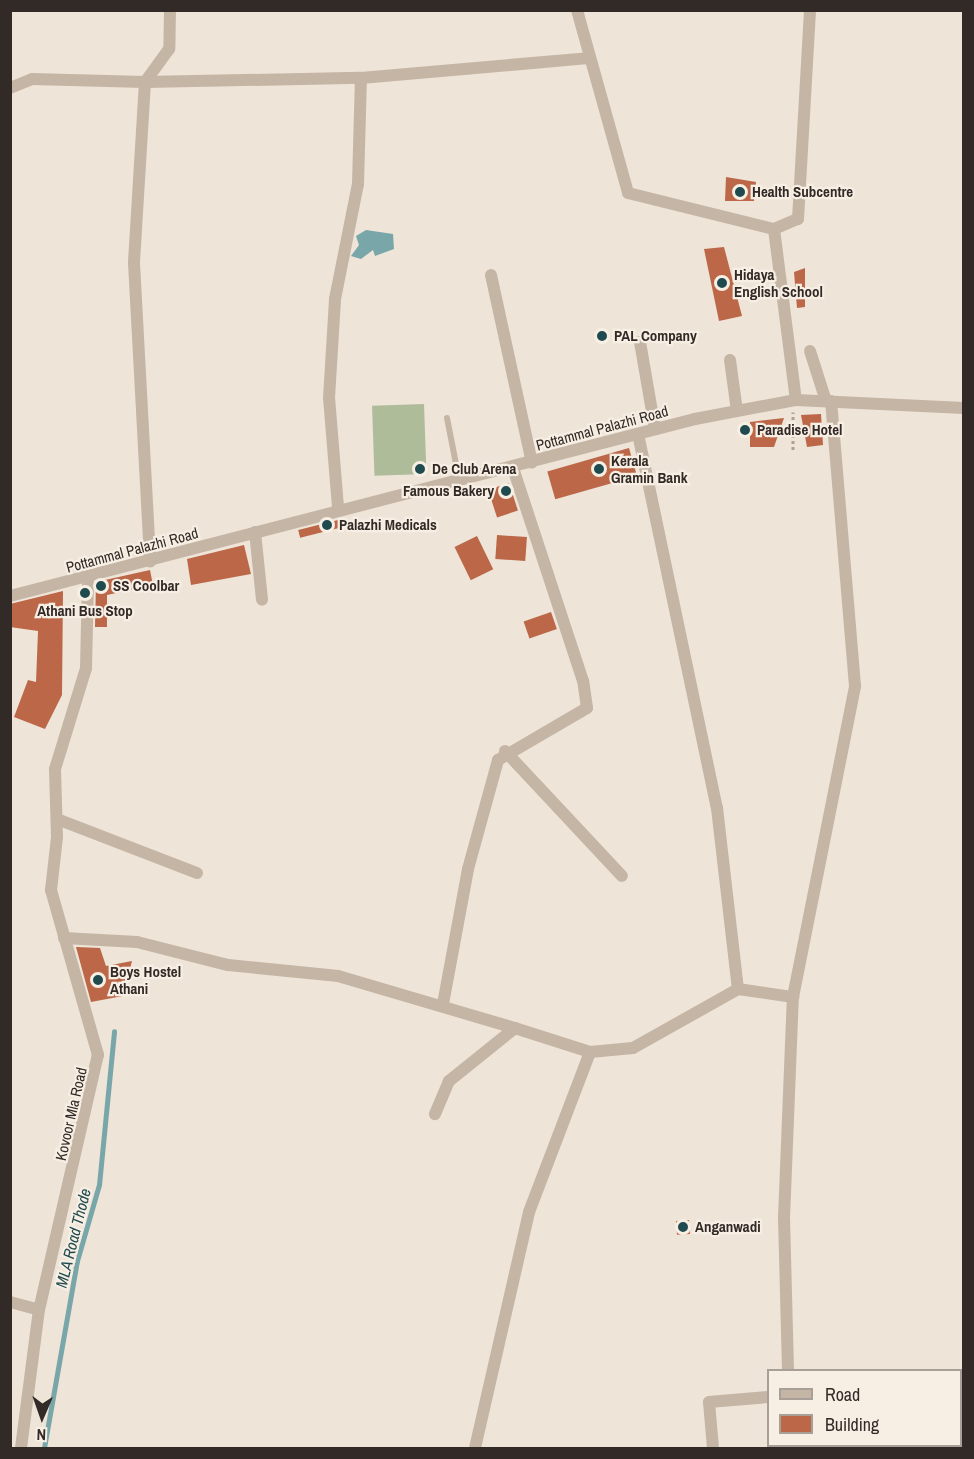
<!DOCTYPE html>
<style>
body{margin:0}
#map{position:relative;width:974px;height:1459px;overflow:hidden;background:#eee4d8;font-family:"Archivo Narrow",sans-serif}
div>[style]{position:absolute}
.green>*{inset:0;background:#afbc9a;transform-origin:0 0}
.water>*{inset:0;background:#79a6a9}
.stream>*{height:4.5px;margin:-2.25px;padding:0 2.25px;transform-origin:2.25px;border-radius:2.25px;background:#79a6a9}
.building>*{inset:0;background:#bc6748;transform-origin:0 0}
.path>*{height:3px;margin-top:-1.5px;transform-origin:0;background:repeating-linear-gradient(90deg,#b19f90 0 3px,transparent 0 6px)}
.service>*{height:6px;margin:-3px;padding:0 3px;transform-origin:3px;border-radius:3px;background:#c5b5a5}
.minor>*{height:12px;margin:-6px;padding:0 6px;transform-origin:6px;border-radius:6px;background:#c5b5a5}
.dots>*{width:16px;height:16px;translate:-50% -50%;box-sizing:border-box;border:3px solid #f7eee4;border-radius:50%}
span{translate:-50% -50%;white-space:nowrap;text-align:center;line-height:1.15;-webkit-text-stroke:4.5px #f7eee4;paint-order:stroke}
.poi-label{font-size:15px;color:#322a26;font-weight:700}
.left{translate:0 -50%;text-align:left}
.right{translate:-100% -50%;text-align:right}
.street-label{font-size:15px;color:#322a26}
.water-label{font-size:16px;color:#1f4b4f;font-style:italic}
.frame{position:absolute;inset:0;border:12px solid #322a26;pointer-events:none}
.legend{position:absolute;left:767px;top:1369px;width:195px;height:78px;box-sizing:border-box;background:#f7eee4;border:2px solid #a8a098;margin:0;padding:8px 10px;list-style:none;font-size:18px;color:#322a26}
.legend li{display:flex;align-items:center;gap:12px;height:30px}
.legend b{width:30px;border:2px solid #a8a098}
.north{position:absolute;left:12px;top:1387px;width:60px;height:60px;-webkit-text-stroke:4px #f7eee4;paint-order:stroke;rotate:182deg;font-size:16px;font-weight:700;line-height:24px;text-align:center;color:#322a26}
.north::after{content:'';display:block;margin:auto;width:21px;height:27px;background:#322a26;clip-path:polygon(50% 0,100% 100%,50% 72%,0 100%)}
</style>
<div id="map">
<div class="green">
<i style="left:424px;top:404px;width:70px;height:52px;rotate:88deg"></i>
</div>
<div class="water">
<i style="clip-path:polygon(366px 230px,393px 234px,394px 249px,375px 256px,373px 250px,361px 259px,351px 256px,359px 245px,356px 236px)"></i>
</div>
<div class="stream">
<i style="left:44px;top:1448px;width:190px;rotate:-80deg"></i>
<i style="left:77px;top:1261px;width:79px;rotate:-73.9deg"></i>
<i style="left:99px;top:1185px;width:154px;rotate:-84.4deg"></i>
</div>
<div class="building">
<i style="clip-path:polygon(726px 177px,756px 182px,754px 201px,725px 201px)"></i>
<i style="clip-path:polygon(724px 247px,742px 316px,719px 321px,704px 249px)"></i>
<i style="clip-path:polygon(805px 268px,805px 307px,797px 308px,794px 272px)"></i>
<i style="clip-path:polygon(821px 414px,823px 445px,807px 447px,801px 415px)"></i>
<i style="clip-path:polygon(784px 418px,774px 447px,750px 447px,750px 422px)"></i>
<i style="left:629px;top:448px;width:29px;height:85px;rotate:74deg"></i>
<i style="left:509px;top:483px;width:29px;height:22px;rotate:72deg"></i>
<i style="left:338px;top:520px;width:8px;height:41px;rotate:76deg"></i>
<i style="left:497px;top:535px;width:30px;height:24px;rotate:4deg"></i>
<i style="left:477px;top:536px;width:37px;height:25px;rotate:64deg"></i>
<i style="clip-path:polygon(244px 545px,251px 574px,191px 585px,187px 559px)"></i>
<i style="clip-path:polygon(150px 570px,153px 585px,107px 595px,107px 627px,95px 627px,96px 582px)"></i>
<i style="clip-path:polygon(63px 591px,62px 695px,45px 729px,14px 717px,28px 680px,36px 682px,38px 631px,10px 627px,10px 604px)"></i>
<i style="left:551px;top:612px;width:18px;height:29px;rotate:71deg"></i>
<i style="clip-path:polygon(76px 947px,100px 948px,106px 966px,132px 961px,123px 996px,91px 1002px)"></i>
<i style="left:689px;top:1220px;width:14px;height:13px;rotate:86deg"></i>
</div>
<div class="path">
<i style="left:793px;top:450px;width:38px;rotate:-90deg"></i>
</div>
<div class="service">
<i style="left:447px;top:418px;width:62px;rotate:78.9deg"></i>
</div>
<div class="minor">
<i style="left:170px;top:10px;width:39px;rotate:91deg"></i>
<i style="left:169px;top:49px;width:41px;rotate:126deg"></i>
<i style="left:145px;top:82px;width:216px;rotate:-1.1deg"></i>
<i style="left:577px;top:10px;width:190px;rotate:74.4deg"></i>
<i style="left:628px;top:193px;width:150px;rotate:13.9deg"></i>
<i style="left:774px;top:229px;width:172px;rotate:82.7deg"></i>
<i style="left:10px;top:88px;width:24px;rotate:-22deg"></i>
<i style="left:32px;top:79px;width:113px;rotate:1.5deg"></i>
<i style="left:145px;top:82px;width:181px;rotate:93.5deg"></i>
<i style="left:134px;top:263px;width:299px;rotate:86.9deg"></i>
<i style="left:774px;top:229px;width:26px;rotate:-23deg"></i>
<i style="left:798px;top:219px;width:209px;rotate:-86.7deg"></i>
<i style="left:491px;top:275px;width:192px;rotate:77.7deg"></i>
<i style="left:640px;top:342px;width:88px;rotate:80.2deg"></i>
<i style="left:810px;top:351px;width:52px;rotate:72.3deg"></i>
<i style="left:730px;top:360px;width:51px;rotate:82.2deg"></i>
<i style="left:638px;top:434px;width:382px;rotate:78.1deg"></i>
<i style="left:717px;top:808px;width:182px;rotate:83.4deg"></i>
<i style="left:738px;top:989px;width:56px;rotate:8.3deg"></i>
<i style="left:338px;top:507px;width:109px;rotate:-94.7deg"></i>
<i style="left:329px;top:398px;width:99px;rotate:-86.5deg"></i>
<i style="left:335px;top:299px;width:117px;rotate:-78.7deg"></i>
<i style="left:358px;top:184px;width:106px;rotate:-88.4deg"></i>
<i style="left:361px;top:78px;width:228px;rotate:-5deg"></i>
<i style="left:255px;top:532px;width:68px;rotate:84.1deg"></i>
<i style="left:10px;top:596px;width:707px;rotate:-14.49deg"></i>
<i style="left:695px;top:419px;width:103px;rotate:-10.7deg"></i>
<i style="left:796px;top:400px;width:168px;rotate:2.7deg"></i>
<i style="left:505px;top:751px;width:171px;rotate:46.9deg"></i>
<i style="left:57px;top:819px;width:150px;rotate:21.1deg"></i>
<i style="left:64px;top:938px;width:73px;rotate:3.1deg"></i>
<i style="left:137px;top:942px;width:94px;rotate:14.2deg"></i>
<i style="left:228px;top:965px;width:111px;rotate:5.7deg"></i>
<i style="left:338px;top:976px;width:184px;rotate:16.4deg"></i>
<i style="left:515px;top:1028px;width:85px;rotate:141.2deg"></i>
<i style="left:449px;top:1081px;width:36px;rotate:113deg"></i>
<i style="left:443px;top:1004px;width:137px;rotate:-79.5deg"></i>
<i style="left:468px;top:869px;width:113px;rotate:-74.6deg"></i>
<i style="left:498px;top:760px;width:103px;rotate:-30.3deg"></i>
<i style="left:587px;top:708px;width:27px;rotate:-98deg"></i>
<i style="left:583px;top:681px;width:224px;rotate:-108.2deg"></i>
<i style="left:590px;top:1052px;width:43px;rotate:-5.3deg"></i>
<i style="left:633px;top:1048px;width:120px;rotate:-29.3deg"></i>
<i style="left:10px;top:1302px;width:30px;rotate:15deg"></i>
<i style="left:788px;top:1370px;width:152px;rotate:-91.5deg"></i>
<i style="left:784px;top:1218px;width:221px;rotate:-87.7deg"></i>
<i style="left:793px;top:997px;width:317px;rotate:-78.7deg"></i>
<i style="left:855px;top:686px;width:286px;rotate:-94.8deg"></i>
<i style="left:21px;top:1448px;width:139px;rotate:-82.6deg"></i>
<i style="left:39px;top:1310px;width:262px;rotate:-77deg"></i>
<i style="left:98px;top:1055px;width:172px;rotate:-105.9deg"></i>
<i style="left:51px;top:890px;width:53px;rotate:-83.5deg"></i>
<i style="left:57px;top:837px;width:68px;rotate:-91.7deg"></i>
<i style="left:55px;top:769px;width:106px;rotate:-72.9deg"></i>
<i style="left:86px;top:668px;width:91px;rotate:-88.7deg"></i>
<i style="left:475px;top:1448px;width:242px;rotate:-77.1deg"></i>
<i style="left:529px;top:1212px;width:171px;rotate:-69.1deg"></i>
<i style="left:590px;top:1052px;width:79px;rotate:-162.3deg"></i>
<i style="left:713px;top:1448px;width:46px;rotate:-95deg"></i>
<i style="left:709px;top:1402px;width:59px;rotate:-4.8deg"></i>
</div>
<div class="dots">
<i style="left:740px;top:192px;background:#1f4b4f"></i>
<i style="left:722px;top:283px;background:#1f4b4f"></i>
<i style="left:602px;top:336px;background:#1f4b4f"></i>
<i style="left:745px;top:430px;background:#1f4b4f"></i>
<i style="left:420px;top:469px;background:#1f4b4f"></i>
<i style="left:599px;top:469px;background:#1f4b4f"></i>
<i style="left:506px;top:491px;background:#1f4b4f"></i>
<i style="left:327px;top:525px;background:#1f4b4f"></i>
<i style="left:101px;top:586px;background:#1f4b4f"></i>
<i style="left:85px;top:593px;background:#1f4b4f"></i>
<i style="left:98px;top:980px;background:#1f4b4f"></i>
<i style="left:683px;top:1227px;background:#1f4b4f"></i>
</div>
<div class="poi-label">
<span class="left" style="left:752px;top:192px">Health Subcentre</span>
<span class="left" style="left:734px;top:283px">Hidaya<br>English School</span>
<span class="left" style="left:614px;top:336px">PAL Company</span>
<span class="left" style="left:757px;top:430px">Paradise Hotel</span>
<span class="left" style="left:611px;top:469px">Kerala<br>Gramin Bank</span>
<span class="left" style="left:432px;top:469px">De Club Arena</span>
<span class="right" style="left:494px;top:491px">Famous Bakery</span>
<span class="left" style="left:339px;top:525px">Palazhi Medicals</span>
<span class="left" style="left:113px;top:586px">SS Coolbar</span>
<span style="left:85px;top:611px">Athani Bus Stop</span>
<span class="left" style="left:110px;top:980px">Boys Hostel<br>Athani</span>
<span class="left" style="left:695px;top:1227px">Anganwadi</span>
</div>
<div class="street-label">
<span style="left:602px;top:428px;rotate:-15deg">Pottammal Palazhi Road</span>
<span style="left:132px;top:550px;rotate:-15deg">Pottammal Palazhi Road</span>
<span style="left:71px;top:1114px;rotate:-77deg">Kovoor Mla Road</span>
</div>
<div class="water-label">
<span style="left:73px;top:1238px;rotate:-76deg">MLA Road Thode</span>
</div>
<div class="frame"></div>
<ul class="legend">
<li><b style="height:8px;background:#c5b5a5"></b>Road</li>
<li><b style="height:16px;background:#bc6748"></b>Building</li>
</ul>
<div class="north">N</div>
</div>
